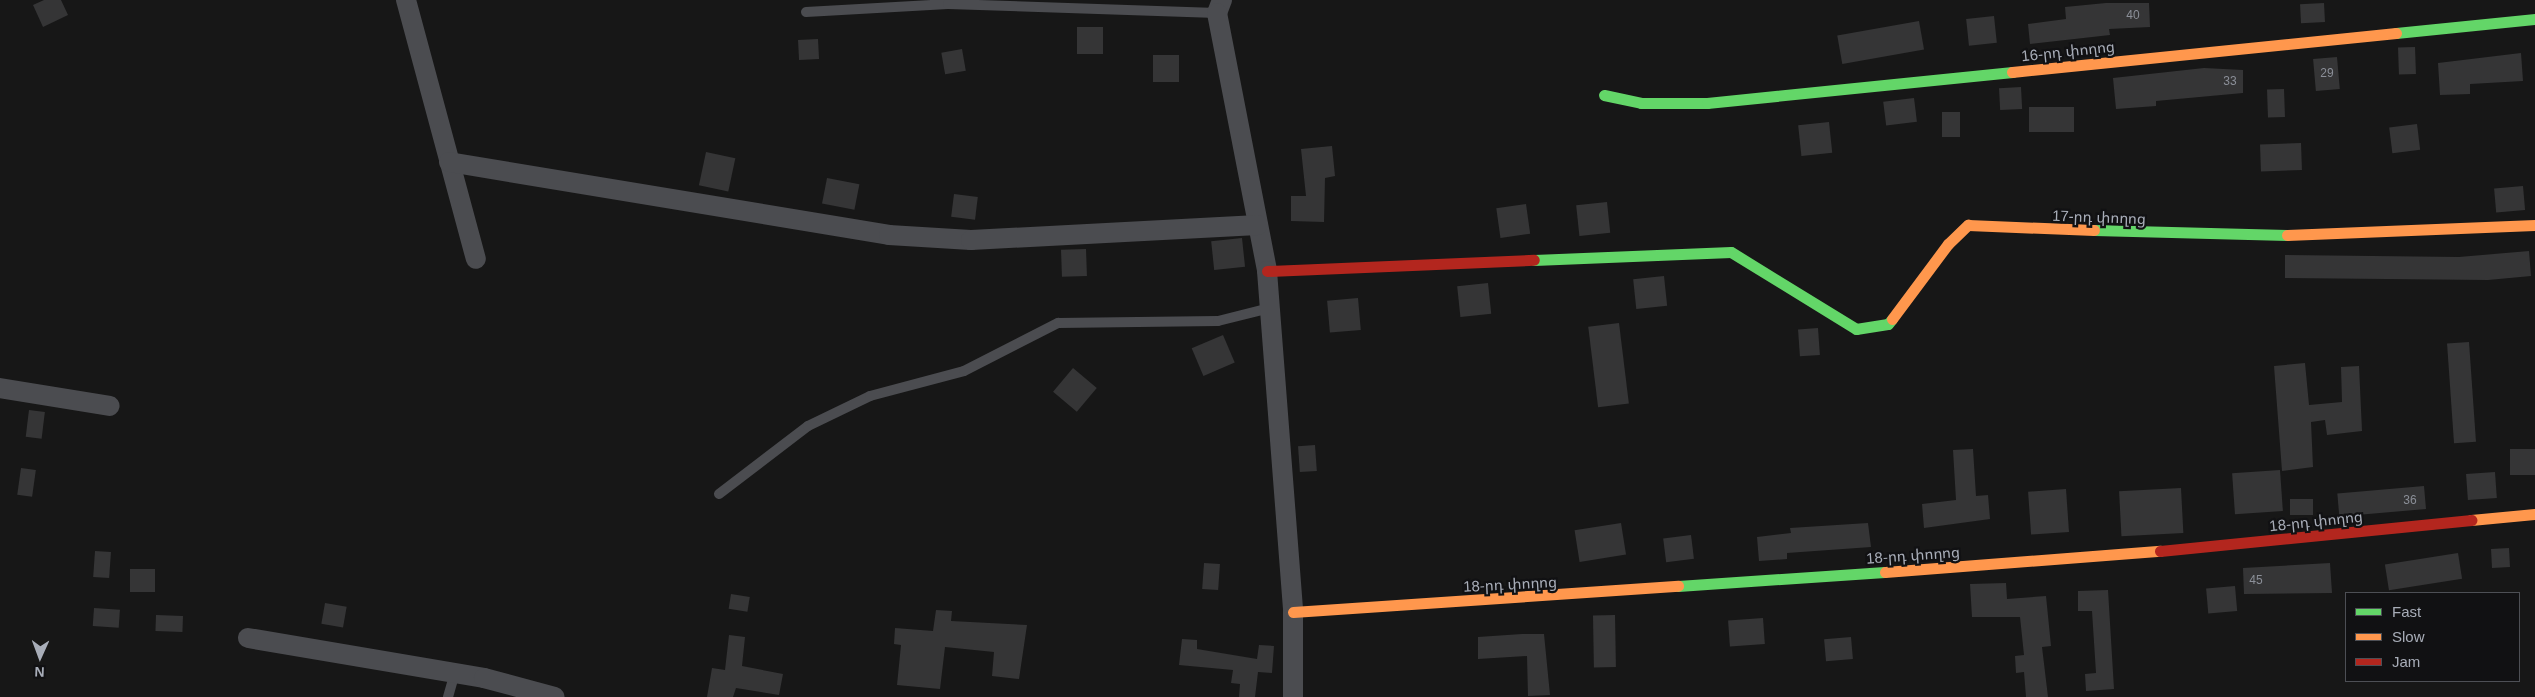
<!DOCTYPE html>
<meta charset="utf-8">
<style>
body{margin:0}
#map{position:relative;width:2535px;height:697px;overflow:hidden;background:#171717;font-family:Helvetica,"Noto Sans Armenian",sans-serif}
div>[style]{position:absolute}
.building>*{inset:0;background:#353536;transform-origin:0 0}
.lane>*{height:10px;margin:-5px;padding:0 5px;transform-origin:5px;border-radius:5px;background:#4b4c50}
.street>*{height:20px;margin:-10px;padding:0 10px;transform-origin:10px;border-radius:10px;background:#4b4c50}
.fast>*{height:11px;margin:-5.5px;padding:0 5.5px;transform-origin:5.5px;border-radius:5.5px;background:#63d668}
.slow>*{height:11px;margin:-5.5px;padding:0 5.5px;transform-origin:5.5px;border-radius:5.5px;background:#ff974d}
.jam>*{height:11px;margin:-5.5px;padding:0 5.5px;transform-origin:5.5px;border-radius:5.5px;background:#b3261e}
span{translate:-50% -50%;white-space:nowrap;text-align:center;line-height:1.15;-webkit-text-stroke:4.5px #111113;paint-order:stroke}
.number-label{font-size:12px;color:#8b8f98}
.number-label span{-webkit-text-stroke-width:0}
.street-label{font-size:15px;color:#a8adb8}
.legend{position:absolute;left:2345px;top:592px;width:175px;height:90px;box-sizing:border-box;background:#111113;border:1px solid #4d4f55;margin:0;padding:6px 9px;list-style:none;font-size:15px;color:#a8adb8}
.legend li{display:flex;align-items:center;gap:10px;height:25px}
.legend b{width:25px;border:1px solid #4d4f55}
.north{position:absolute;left:15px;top:632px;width:50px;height:50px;-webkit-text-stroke:4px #111113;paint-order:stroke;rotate:182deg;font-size:14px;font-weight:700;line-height:20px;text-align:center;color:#a8adb8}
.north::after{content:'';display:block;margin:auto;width:18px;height:22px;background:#a8adb8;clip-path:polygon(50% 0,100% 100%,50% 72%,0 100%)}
</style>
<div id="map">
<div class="building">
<i style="clip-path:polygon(44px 0,61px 0,68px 15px,43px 27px,33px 5px)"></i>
<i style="clip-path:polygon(2106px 3px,2149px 3px,2150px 27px,2109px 29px,2110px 35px,2030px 44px,2028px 24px,2066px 19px,2065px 7px)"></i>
<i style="left:2324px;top:3px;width:19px;height:24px;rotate:87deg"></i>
<i style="left:1994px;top:16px;width:27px;height:28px;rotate:84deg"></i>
<i style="left:1919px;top:21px;width:29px;height:83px;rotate:80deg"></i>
<i style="left:1077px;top:27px;width:26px;height:27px"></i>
<i style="left:818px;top:39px;width:20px;height:20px;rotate:87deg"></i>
<i style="left:2415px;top:47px;width:27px;height:17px;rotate:88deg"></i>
<i style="left:962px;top:49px;width:22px;height:21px;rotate:80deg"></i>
<i style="clip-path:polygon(2521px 53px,2523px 81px,2470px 84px,2470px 94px,2440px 95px,2438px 63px)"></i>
<i style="left:1179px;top:55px;width:27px;height:26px;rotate:90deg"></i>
<i style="left:2337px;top:57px;width:32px;height:24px;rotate:85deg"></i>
<i style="clip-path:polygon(2204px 68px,2243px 70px,2243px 93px,2156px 101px,2156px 106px,2116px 109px,2113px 78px)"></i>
<i style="left:2021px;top:87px;width:22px;height:22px;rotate:87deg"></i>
<i style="left:2284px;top:89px;width:28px;height:17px;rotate:88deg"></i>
<i style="left:1914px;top:98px;width:24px;height:31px;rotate:83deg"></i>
<i style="left:2074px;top:107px;width:25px;height:45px;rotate:90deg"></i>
<i style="left:1942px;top:112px;width:18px;height:25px"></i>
<i style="left:1829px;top:122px;width:31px;height:31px;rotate:84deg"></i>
<i style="left:2417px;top:124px;width:26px;height:28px;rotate:83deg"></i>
<i style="left:2301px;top:143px;width:27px;height:41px;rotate:88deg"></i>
<i style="clip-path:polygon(1332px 146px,1335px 176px,1325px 178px,1324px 222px,1291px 221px,1291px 196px,1306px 196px,1301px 149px)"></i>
<i style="left:706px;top:152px;width:30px;height:34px;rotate:12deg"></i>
<i style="left:827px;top:178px;width:33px;height:26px;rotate:11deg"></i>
<i style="left:2523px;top:186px;width:24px;height:29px;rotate:85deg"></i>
<i style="left:954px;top:194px;width:24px;height:23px;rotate:7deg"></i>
<i style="left:1607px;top:202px;width:31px;height:31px;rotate:84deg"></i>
<i style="left:1526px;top:204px;width:30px;height:30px;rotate:82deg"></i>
<i style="left:1242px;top:238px;width:29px;height:31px;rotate:84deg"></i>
<i style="left:1086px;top:249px;width:27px;height:25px;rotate:88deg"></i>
<i style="clip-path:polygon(2529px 251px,2531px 276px,2488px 280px,2285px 278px,2285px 255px,2459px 257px)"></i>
<i style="left:1664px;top:276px;width:30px;height:31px;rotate:84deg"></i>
<i style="left:1488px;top:283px;width:31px;height:31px;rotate:84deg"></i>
<i style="left:1358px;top:298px;width:32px;height:31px;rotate:85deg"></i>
<i style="left:1619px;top:323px;width:81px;height:31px;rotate:83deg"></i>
<i style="left:1818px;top:328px;width:27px;height:20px;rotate:86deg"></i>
<i style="left:1223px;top:335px;width:30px;height:34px;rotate:67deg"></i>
<i style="left:2469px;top:342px;width:100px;height:22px;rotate:86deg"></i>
<i style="clip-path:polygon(2305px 363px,2309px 405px,2342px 402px,2341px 367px,2359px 366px,2362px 431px,2327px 435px,2325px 420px,2311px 422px,2313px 467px,2282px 471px,2274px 366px)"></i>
<i style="left:1073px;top:368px;width:31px;height:31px;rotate:40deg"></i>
<i style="left:29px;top:410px;width:16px;height:27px;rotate:7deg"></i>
<i style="left:1315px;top:445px;width:26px;height:17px;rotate:86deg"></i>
<i style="clip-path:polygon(1973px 449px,1976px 496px,1988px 495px,1990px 519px,1924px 528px,1922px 504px,1956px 500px,1953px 450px)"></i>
<i style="left:2535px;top:449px;width:26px;height:25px;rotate:90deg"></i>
<i style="left:21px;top:468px;width:15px;height:27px;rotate:8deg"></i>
<i style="left:2280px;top:470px;width:41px;height:48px;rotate:86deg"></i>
<i style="left:2495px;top:472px;width:26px;height:29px;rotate:86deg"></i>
<i style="left:2424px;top:486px;width:23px;height:87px;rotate:85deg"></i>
<i style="left:2181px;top:488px;width:45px;height:62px;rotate:87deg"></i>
<i style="left:2066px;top:489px;width:43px;height:38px;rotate:86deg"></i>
<i style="left:2313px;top:499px;width:16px;height:23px;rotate:90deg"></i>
<i style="left:1621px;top:523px;width:32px;height:47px;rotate:81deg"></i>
<i style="clip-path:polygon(1868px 523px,1871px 547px,1787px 553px,1787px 559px,1759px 561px,1757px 537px,1791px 533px,1790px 528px)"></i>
<i style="left:1691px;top:535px;width:24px;height:28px;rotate:83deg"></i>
<i style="left:2509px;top:548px;width:19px;height:18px;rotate:87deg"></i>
<i style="left:95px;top:551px;width:16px;height:26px;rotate:4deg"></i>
<i style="left:2458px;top:553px;width:26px;height:74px;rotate:81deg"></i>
<i style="left:1204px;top:563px;width:16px;height:26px;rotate:4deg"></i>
<i style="clip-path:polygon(2330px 563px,2332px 593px,2244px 594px,2243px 568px)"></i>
<i style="left:130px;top:569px;width:25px;height:23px"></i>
<i style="clip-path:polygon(2006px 583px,2007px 599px,2046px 596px,2051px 646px,2042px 647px,2048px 697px,2026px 697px,2024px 672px,2016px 673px,2015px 656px,2024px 655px,2020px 617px,1972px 617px,1970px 584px)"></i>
<i style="left:2235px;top:586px;width:25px;height:29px;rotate:85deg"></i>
<i style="clip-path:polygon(2108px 590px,2114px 689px,2086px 691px,2085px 674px,2096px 673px,2092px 611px,2078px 611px,2078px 591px)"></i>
<i style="left:731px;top:594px;width:19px;height:15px;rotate:9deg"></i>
<i style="left:325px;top:603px;width:22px;height:21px;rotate:10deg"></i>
<i style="left:94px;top:608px;width:26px;height:18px;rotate:4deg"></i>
<i style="clip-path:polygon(936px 610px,952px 611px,951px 621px,1027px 625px,1019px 679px,992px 676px,994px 652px,945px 647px,940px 689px,897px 685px,901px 645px,894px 644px,895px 628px,933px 631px)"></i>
<i style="left:156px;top:615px;width:27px;height:16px;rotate:2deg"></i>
<i style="left:1615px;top:615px;width:52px;height:22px;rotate:89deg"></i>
<i style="left:1763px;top:618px;width:26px;height:35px;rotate:86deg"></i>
<i style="clip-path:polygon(1522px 634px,1544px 634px,1550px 695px,1528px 696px,1527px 656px,1478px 659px,1478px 637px)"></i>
<i style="clip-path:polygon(729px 635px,745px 637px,742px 666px,783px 674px,779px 695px,736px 688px,733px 697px,707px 697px,712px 668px,725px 670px)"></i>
<i style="left:1851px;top:637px;width:22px;height:27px;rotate:85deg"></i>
<i style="clip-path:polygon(1182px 639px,1197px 640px,1197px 649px,1257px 659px,1259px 645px,1274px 646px,1272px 673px,1258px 672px,1255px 697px,1239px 697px,1240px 684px,1231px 683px,1233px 670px,1179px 665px)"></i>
</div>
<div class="lane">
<i style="left:806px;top:12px;width:142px;rotate:-3.2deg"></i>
<i style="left:948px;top:4px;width:269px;rotate:1.9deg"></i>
<i style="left:719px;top:494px;width:112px;rotate:-37.4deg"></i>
<i style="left:808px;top:426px;width:69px;rotate:-25.8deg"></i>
<i style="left:870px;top:396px;width:97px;rotate:-14.9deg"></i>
<i style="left:964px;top:371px;width:106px;rotate:-27.1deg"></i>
<i style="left:1058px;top:323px;width:160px;rotate:-0.7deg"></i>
<i style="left:1218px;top:321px;width:54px;rotate:-14deg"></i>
<i style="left:448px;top:697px;width:25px;rotate:-74deg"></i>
</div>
<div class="street">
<i style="left:406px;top:0;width:268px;rotate:74.9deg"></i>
<i style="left:1222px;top:0;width:14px;rotate:111deg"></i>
<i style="left:1217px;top:13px;width:263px;rotate:79deg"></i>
<i style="left:1267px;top:271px;width:342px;rotate:85.6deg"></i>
<i style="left:1293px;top:612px;width:85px;rotate:90deg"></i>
<i style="left:449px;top:162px;width:446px;rotate:9.4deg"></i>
<i style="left:889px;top:235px;width:82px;rotate:3.5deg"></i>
<i style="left:971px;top:240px;width:287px;rotate:-3deg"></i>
<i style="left:0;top:388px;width:111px;rotate:9.3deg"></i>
<i style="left:248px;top:638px;width:239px;rotate:9.6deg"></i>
<i style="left:484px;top:678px;width:73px;rotate:15deg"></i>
</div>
<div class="fast">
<i style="left:2396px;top:33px;width:140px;rotate:-5.8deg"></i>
<i style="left:1604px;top:95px;width:38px;rotate:12deg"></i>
<i style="left:1641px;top:103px;width:66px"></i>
<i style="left:1707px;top:103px;width:307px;rotate:-5.8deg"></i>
<i style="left:2094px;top:230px;width:193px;rotate:1.5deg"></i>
<i style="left:1534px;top:260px;width:197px;rotate:-2.3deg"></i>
<i style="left:1731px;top:252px;width:147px;rotate:31.6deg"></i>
<i style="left:1856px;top:329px;width:32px;rotate:-9deg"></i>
<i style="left:1888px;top:324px;width:6px;rotate:-51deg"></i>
<i style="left:1678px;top:586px;width:207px;rotate:-3.9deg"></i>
</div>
<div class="slow">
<i style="left:2012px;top:72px;width:386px;rotate:-5.8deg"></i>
<i style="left:2287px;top:235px;width:248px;rotate:-2.3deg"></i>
<i style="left:1892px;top:319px;width:94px;rotate:-53.3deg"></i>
<i style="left:1948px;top:244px;width:28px;rotate:-44deg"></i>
<i style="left:1968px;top:225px;width:126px;rotate:2.3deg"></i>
<i style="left:2471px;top:520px;width:64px;rotate:-5.4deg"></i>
<i style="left:1885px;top:572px;width:276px;rotate:-4.4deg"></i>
<i style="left:1293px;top:612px;width:386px;rotate:-3.9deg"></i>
</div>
<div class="jam">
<i style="left:1267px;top:271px;width:267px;rotate:-2.4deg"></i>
<i style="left:2160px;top:551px;width:313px;rotate:-5.7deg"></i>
</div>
<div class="number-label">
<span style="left:2133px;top:16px">40</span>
<span style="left:2327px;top:74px">29</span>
<span style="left:2230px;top:82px">33</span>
<span style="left:2410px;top:501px">36</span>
<span style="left:2256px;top:581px">45</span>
</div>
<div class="street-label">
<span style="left:2068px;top:51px;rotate:-6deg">16-րդ փողոց</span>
<span style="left:2099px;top:217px;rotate:2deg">17-րդ փողոց</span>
<span style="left:2316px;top:521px;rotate:-6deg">18-րդ փողոց</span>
<span style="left:1913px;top:555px;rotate:-4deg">18-րդ փողոց</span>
<span style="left:1510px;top:584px;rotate:-3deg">18-րդ փողոց</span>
</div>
<ul class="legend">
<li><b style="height:6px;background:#63d668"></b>Fast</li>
<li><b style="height:6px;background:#ff974d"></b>Slow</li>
<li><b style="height:6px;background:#b3261e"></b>Jam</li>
</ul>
<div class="north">N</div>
</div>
